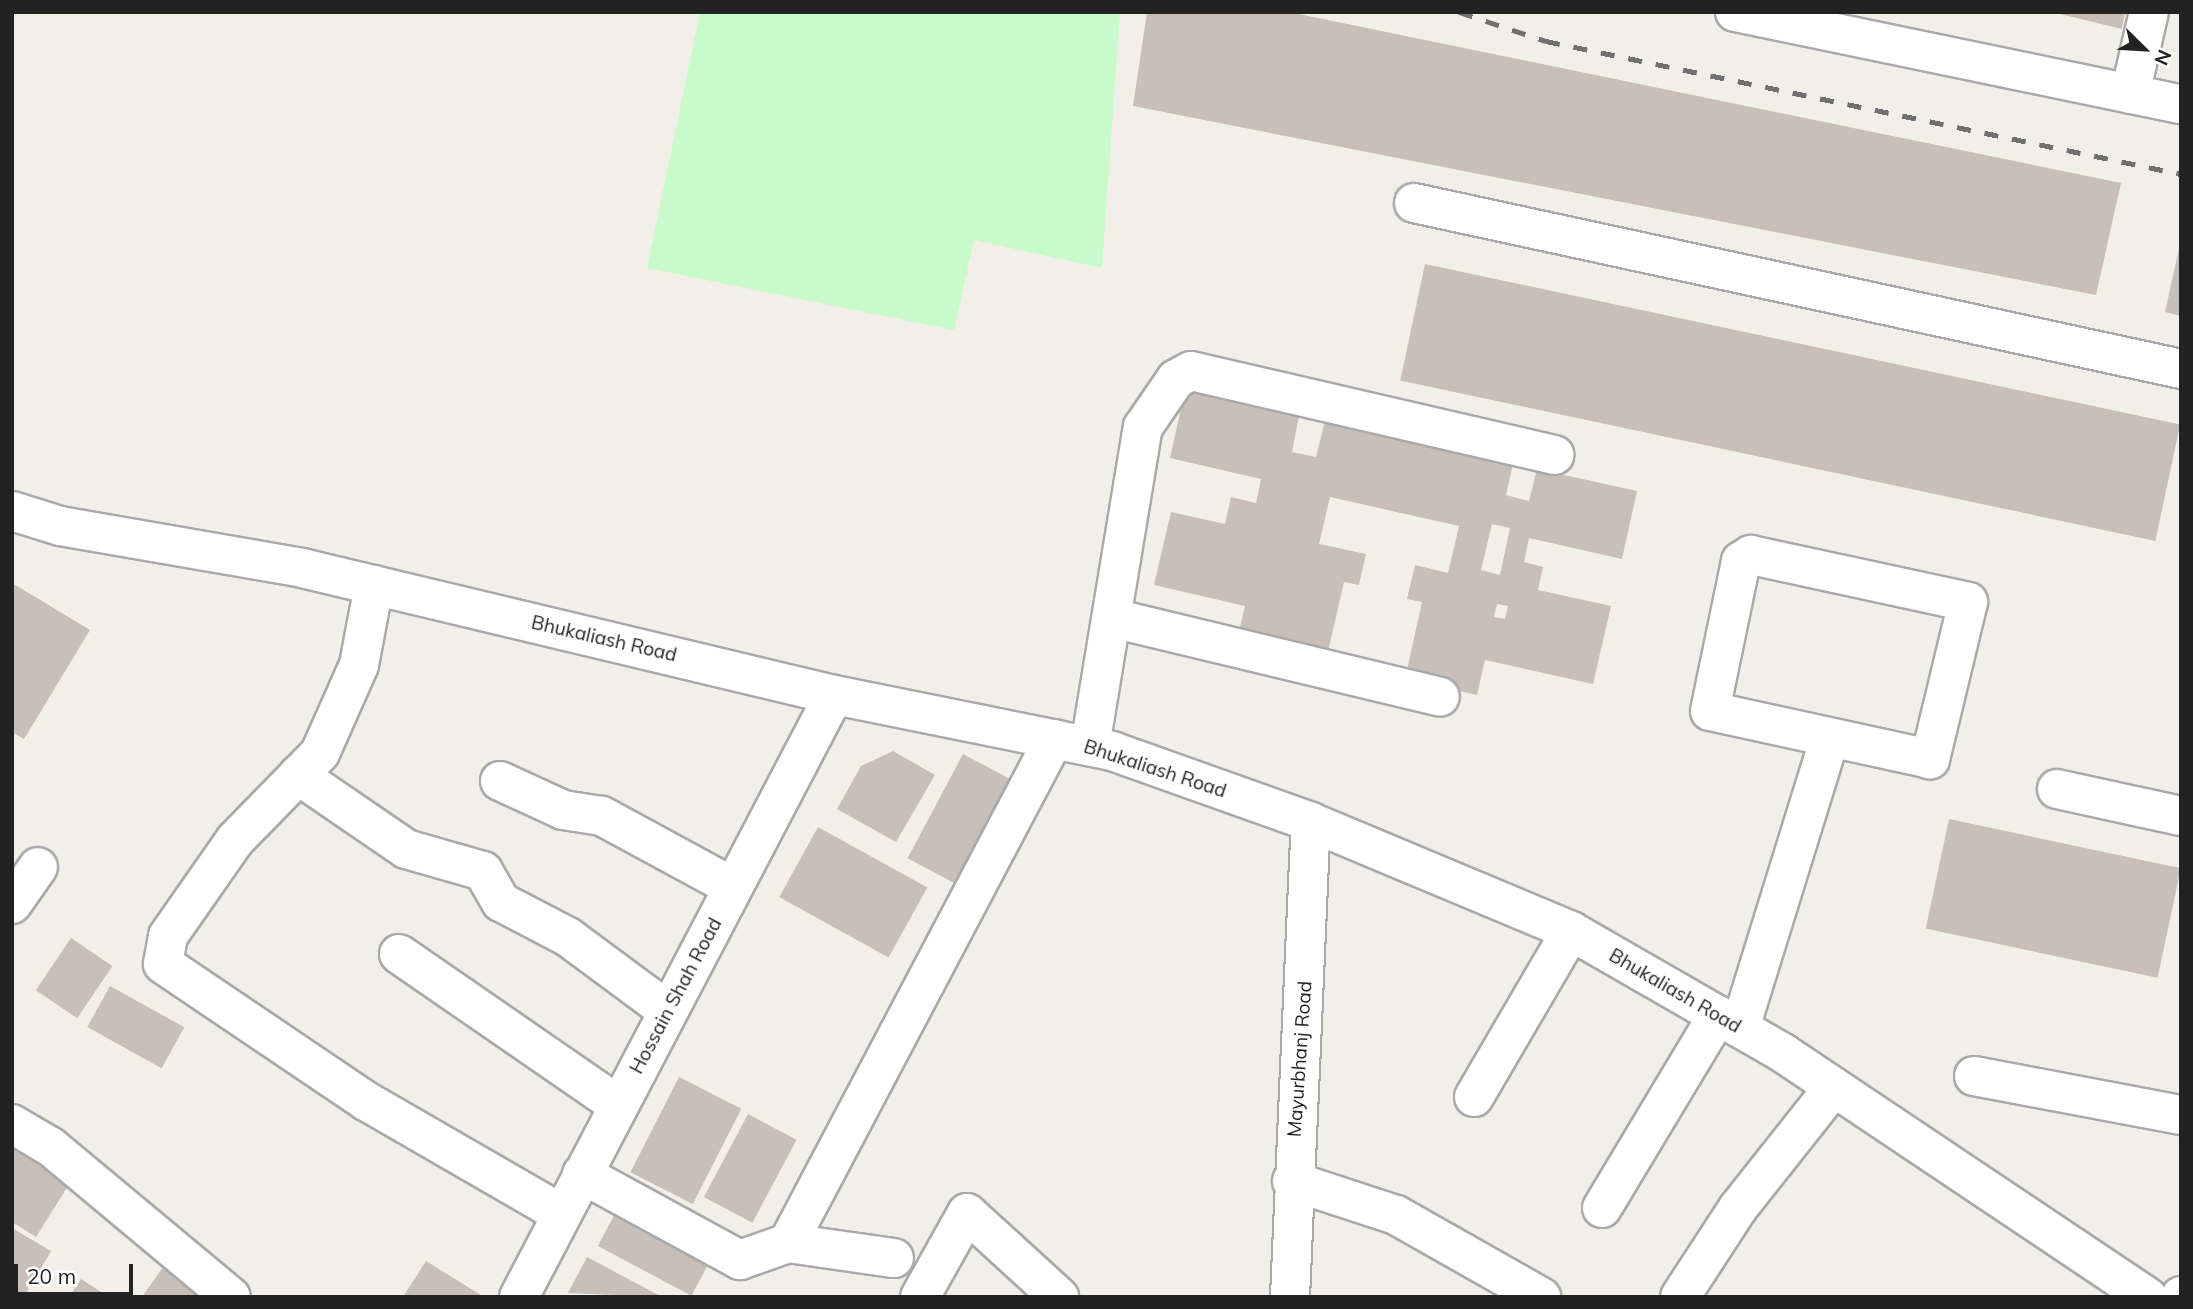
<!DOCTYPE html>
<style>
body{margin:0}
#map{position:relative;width:2193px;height:1309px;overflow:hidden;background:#f2efe9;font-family:Mulish,sans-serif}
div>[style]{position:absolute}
.park>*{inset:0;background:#c8facc}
.building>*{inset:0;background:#c7bfb8;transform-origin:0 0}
.roads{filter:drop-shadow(2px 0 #a9a9a9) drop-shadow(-2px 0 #a9a9a9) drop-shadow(0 2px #a9a9a9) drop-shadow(0 -2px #a9a9a9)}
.minor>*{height:38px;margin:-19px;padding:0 19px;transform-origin:19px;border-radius:19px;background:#fff}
.rail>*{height:5px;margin-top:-2.5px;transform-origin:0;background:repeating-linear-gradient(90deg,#707070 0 14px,transparent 0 28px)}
span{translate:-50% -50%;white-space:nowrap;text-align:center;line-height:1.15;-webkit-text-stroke:7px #fff;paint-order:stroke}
.street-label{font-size:19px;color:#222}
.frame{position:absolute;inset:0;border:14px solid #222;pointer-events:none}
.north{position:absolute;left:2109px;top:14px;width:70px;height:70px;-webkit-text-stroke:5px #fff;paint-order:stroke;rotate:114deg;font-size:19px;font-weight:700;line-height:28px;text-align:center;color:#222}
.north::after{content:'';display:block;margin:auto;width:24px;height:32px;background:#222;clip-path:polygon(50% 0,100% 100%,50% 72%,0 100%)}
.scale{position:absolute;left:14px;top:1264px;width:119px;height:32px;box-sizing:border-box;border:4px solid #222;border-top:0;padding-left:9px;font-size:21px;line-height:24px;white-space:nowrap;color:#222;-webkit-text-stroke:5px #fff;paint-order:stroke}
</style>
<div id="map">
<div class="park">
<i style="clip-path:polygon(700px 12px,1120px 12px,1102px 268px,974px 240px,954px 330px,647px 268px)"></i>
</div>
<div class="building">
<i style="clip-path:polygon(1147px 12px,1289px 12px,2121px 183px,2096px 295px,1133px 106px)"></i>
<i style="clip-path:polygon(2052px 12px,2125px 12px,2122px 29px)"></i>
<i style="clip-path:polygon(2180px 244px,2181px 244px,2181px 316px,2165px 312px)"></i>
<i style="left:1425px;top:264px;width:772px;height:119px;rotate:12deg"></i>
<i style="clip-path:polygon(evenodd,1185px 391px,1299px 416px,1292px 452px,1316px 457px,1325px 421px,1513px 464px,1506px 495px,1529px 501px,1537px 469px,1637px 491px,1622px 559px,1529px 538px,1524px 562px,1543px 567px,1538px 590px,1611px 606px,1593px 684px,1485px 660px,1477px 695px,1405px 679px,1422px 602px,1407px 599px,1415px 565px,1448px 573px,1459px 526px,1330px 497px,1319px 544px,1366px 554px,1359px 585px,1344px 582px,1326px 660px,1237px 640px,1245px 606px,1154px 585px,1171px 512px,1225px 524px,1231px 497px,1256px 503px,1261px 479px,1170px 458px,1185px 391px,1492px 524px,1510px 528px,1500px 575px,1481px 570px,1492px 524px,1185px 391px,1497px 604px,1508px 606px,1505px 619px,1494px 617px,1497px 604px)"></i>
<i style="clip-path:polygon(12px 583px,90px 630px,24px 739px,12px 732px)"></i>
<i style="clip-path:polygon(893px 751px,935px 775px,896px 842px,837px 809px,861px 766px)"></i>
<i style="left:963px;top:754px;width:57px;height:118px;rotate:28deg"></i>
<i style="left:1949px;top:819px;width:237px;height:112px;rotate:12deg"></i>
<i style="left:818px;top:827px;width:125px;height:80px;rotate:29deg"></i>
<i style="left:71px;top:938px;width:50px;height:63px;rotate:34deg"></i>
<i style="left:110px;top:986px;width:85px;height:47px;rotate:29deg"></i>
<i style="left:679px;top:1077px;width:70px;height:107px;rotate:27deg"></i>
<i style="left:748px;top:1114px;width:55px;height:94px;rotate:28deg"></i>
<i style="clip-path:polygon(12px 1132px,76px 1173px,36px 1237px,12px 1222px)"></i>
<i style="left:618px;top:1208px;width:106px;height:43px;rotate:28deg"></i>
<i style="clip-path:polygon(12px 1228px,51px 1251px,24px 1297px,12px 1297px)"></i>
<i style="clip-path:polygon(587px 1257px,662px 1297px,568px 1293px)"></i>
<i style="clip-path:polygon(169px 1259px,221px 1297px,142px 1297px)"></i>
<i style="clip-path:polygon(426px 1261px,484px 1297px,403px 1297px)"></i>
<i style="clip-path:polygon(81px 1279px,109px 1297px,69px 1297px)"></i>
</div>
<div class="roads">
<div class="minor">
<i style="left:1735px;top:12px;width:455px;rotate:11.7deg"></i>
<i style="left:2130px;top:94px;width:84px;rotate:-77deg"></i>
<i style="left:1414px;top:203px;width:785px;rotate:12.21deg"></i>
<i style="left:12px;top:511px;width:50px;rotate:17.4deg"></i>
<i style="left:60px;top:526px;width:246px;rotate:9.8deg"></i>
<i style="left:302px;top:568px;width:547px;rotate:13.43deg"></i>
<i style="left:834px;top:695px;width:284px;rotate:11.4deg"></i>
<i style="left:1112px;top:751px;width:211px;rotate:19.6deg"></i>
<i style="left:1311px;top:822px;width:282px;rotate:22.7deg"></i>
<i style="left:1571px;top:931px;width:245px;rotate:29.9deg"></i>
<i style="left:1783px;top:1053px;width:439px;rotate:33.8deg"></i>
<i style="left:1751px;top:555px;width:222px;rotate:12.2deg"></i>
<i style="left:1968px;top:602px;width:162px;rotate:103.6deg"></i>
<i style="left:1930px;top:759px;width:225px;rotate:-167.7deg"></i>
<i style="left:1710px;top:711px;width:153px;rotate:-78.3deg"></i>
<i style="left:1741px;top:561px;width:12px;rotate:-31deg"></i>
<i style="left:374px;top:585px;width:81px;rotate:100.6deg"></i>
<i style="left:359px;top:665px;width:96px;rotate:113.9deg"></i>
<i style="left:320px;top:753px;width:122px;rotate:134.3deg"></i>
<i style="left:235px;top:840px;width:117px;rotate:124.9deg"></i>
<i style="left:168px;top:936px;width:28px;rotate:100deg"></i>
<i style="left:163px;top:964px;width:245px;rotate:34deg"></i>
<i style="left:366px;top:1101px;width:226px;rotate:30deg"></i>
<i style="left:1112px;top:618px;width:337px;rotate:13.5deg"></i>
<i style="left:1090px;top:746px;width:323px;rotate:-80.6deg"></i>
<i style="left:1143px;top:427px;width:58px;rotate:-55.5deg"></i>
<i style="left:1176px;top:379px;width:17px;rotate:-28deg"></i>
<i style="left:1191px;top:371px;width:373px;rotate:13deg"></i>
<i style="left:298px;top:775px;width:131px;rotate:34.4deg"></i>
<i style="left:406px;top:849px;width:80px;rotate:15.9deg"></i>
<i style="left:483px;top:871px;width:36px;rotate:60deg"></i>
<i style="left:501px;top:902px;width:76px;rotate:27.6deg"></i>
<i style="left:568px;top:937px;width:124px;rotate:36.5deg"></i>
<i style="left:500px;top:781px;width:69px;rotate:24.7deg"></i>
<i style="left:563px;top:810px;width:39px;rotate:9deg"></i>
<i style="left:602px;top:816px;width:149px;rotate:28.5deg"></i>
<i style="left:2057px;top:789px;width:127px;rotate:12.3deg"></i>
<i style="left:12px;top:904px;width:45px;rotate:-54.9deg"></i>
<i style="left:399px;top:954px;width:267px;rotate:34.6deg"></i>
<i style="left:1740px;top:1028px;width:300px;rotate:-72.8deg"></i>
<i style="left:1974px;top:1076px;width:211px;rotate:10.7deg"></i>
<i style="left:1474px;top:1097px;width:192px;rotate:-59.7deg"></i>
<i style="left:12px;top:1124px;width:45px;rotate:30.5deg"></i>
<i style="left:51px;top:1147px;width:234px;rotate:39.8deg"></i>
<i style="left:582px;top:1174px;width:180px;rotate:28.6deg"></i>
<i style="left:740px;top:1260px;width:51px;rotate:-19.5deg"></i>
<i style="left:788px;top:1243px;width:570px;rotate:-62.18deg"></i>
<i style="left:1292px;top:1181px;width:109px;rotate:18.1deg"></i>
<i style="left:1396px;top:1215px;width:167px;rotate:29.5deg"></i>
<i style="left:1602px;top:1208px;width:225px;rotate:-59deg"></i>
<i style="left:788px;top:1243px;width:107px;rotate:8.1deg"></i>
<i style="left:519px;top:1297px;width:679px;rotate:-62.38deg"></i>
<i style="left:920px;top:1297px;width:96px;rotate:-60.8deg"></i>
<i style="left:967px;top:1213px;width:125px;rotate:42.4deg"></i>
<i style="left:1290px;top:1297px;width:475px;rotate:-87.5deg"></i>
<i style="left:1680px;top:1297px;width:106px;rotate:-56.9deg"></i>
<i style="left:1738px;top:1208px;width:154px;rotate:-51.6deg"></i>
<i style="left:2181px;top:1297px;width:1px;rotate:-90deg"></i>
</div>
</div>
<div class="rail">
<i style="left:1459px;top:12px;width:92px;rotate:18.4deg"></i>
<i style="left:1546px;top:41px;width:649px;rotate:11.83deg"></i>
</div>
<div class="street-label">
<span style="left:604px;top:639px;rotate:13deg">Bhukaliash Road</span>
<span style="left:1155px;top:769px;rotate:18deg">Bhukaliash Road</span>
<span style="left:1675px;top:991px;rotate:30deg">Bhukaliash Road</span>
<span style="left:676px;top:996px;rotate:-62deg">Hossain Shah Road</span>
<span style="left:1300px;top:1059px;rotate:-86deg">Mayurbhanj Road</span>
</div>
<div class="frame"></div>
<div class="north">N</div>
<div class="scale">20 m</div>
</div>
